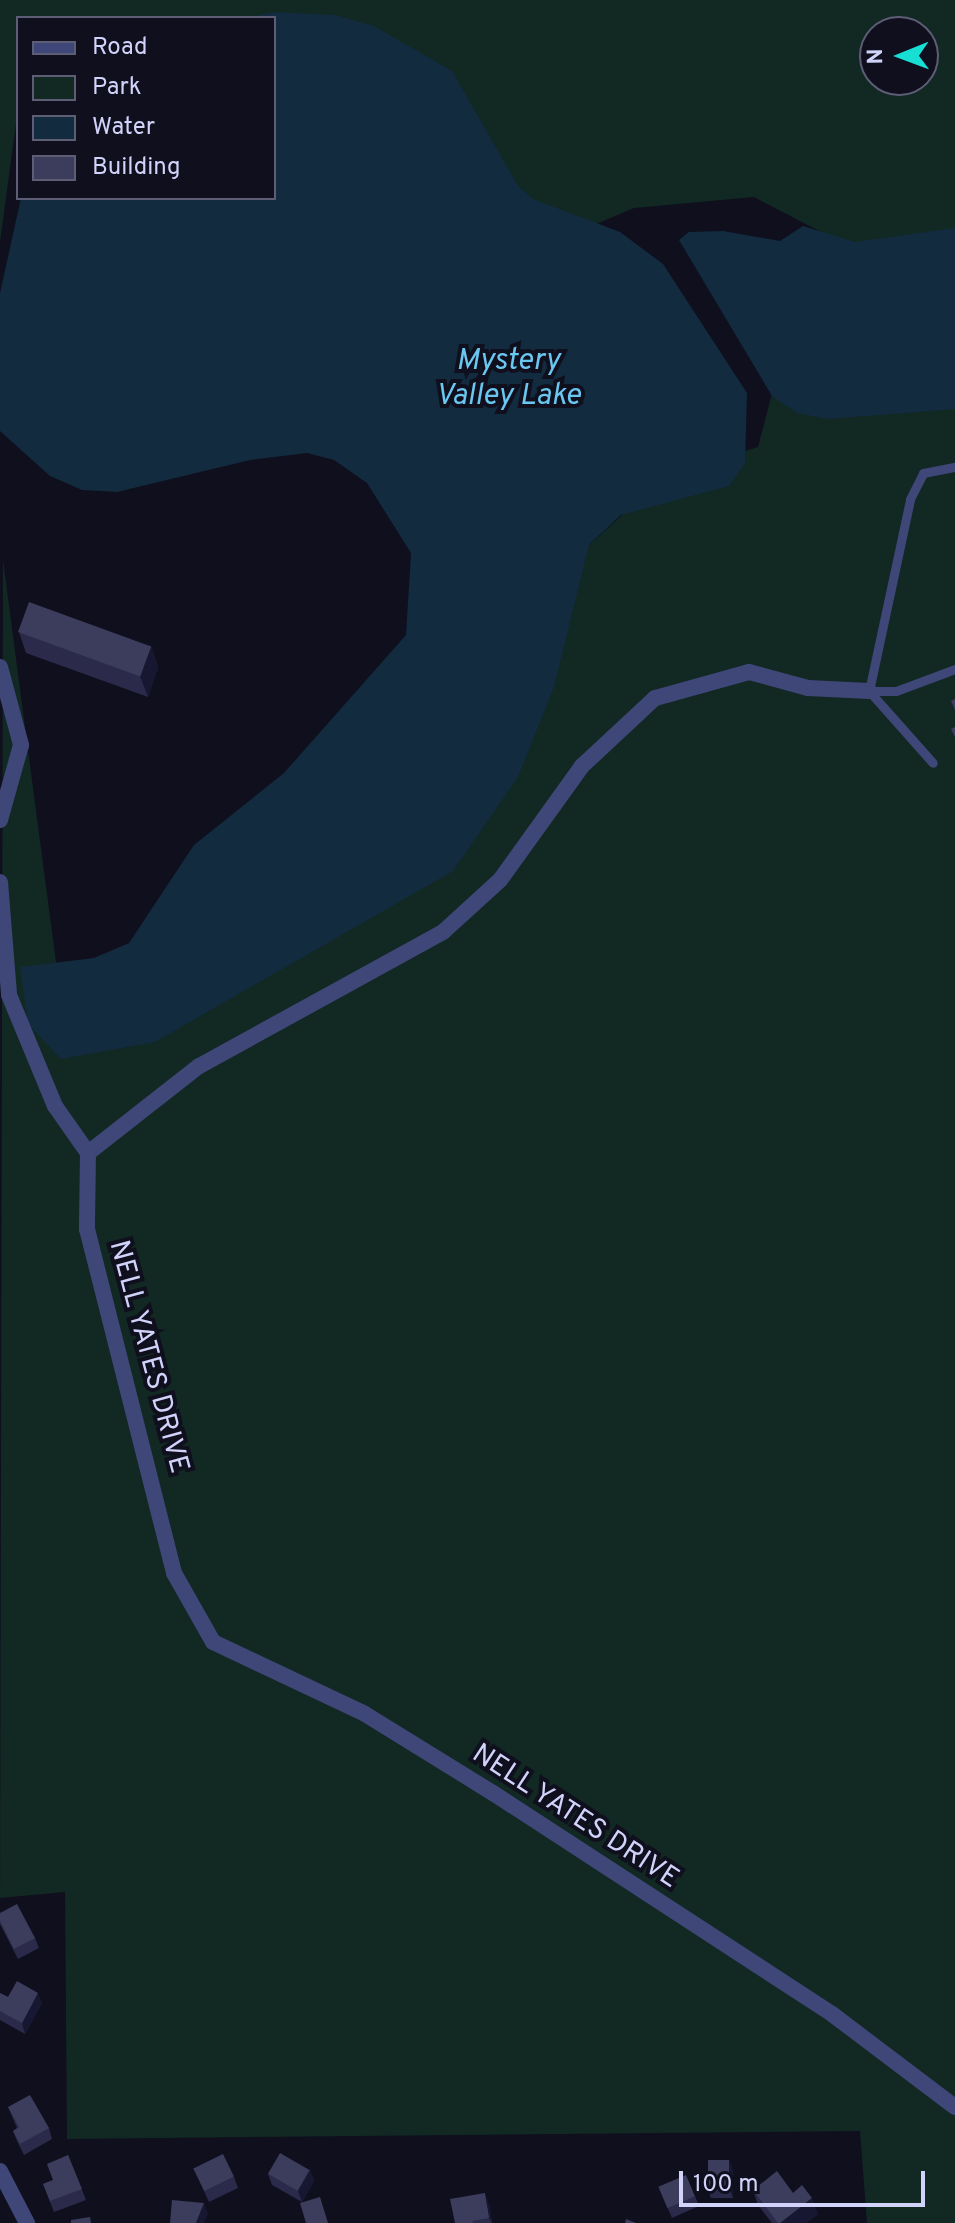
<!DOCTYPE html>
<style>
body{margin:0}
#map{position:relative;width:955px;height:2223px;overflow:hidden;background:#0f0f1e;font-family:Overpass,sans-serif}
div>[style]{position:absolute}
.green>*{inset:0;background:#122823}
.water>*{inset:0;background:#122b3f}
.lane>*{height:9px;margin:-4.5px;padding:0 4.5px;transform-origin:4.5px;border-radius:4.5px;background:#3f4678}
.street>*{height:16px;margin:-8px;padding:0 8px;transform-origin:8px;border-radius:8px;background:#3f4678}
.wall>*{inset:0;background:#2b2a4a}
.shaded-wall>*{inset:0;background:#181731}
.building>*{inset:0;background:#3c3c5d;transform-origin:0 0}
span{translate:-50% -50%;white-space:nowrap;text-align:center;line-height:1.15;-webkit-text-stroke:8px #0f0f1e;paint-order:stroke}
.street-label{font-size:28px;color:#d1d3fa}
.water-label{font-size:30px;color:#6ac7ef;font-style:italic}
.legend{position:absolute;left:16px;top:16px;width:260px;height:184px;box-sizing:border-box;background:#0f0f1e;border:2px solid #5d5d76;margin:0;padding:10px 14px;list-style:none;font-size:24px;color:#d1d3fa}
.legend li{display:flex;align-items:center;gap:16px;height:40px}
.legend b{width:40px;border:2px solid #5d5d76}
.north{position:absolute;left:859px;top:16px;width:80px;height:80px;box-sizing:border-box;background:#0f0f1e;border:2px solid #5d5d76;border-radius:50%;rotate:269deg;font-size:22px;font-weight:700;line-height:32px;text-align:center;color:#d1d3fa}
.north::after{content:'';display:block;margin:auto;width:28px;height:36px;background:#18dfd3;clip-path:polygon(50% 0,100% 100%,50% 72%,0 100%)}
.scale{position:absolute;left:679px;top:2171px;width:246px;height:36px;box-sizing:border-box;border:4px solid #d1d3fa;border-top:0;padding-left:10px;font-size:24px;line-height:28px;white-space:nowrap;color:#d1d3fa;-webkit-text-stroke:6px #0f0f1e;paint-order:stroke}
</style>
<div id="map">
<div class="green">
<i style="clip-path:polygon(evenodd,0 0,955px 0,955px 240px,875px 260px,754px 197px,634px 208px,587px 228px,513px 219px,274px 18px,18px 18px,18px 109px,0 242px,0 0,875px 32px,923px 32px,923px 80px,875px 80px,875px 32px)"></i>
<i style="clip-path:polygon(955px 354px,955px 2223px,867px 2223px,860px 2131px,67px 2139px,65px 1892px,0 1898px,3px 560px,64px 1023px,665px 476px,758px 447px,775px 382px)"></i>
</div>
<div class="water">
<i style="clip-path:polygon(276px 12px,335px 15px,374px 26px,452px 71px,518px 186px,533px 199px,620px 232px,663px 264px,747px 393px,745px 463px,729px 486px,621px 515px,589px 545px,554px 687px,518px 777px,453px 871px,155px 1042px,61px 1059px,28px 1024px,20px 967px,94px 958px,129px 943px,194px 845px,284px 773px,406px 635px,411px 553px,367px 483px,334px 460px,307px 453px,250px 460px,117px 492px,82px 490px,50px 476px,0 431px,0 293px,21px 198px,274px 198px,274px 18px,244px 18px)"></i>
<i style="clip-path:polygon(803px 226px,855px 242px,955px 228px,955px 409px,828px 419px,797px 413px,772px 396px,679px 240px,689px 232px,723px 231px,780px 241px)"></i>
</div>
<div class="lane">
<i style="left:869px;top:691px;width:196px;rotate:-77.9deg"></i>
<i style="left:910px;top:499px;width:29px;rotate:-63deg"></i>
<i style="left:923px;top:473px;width:33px;rotate:-11deg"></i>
<i style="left:869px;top:691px;width:96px;rotate:48.4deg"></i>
<i style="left:869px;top:691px;width:27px"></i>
<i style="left:896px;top:691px;width:63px;rotate:-20.4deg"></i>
</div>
<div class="street">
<i style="left:0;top:667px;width:81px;rotate:74.9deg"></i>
<i style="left:21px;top:745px;width:78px;rotate:105.6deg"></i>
<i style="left:869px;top:691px;width:61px;rotate:-177.2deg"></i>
<i style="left:808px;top:688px;width:61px;rotate:-164.8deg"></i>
<i style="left:749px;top:672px;width:98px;rotate:164.5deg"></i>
<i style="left:655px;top:698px;width:100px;rotate:137deg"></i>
<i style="left:582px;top:766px;width:140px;rotate:125.7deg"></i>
<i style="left:500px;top:880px;width:77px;rotate:137.6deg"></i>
<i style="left:443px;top:932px;width:278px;rotate:151.2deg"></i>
<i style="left:199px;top:1066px;width:141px;rotate:141.9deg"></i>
<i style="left:88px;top:1153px;width:76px;rotate:90.8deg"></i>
<i style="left:87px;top:1229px;width:355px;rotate:75.8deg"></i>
<i style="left:174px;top:1573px;width:79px;rotate:60.5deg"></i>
<i style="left:213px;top:1642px;width:168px;rotate:25.3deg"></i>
<i style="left:365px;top:1714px;width:150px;rotate:31.7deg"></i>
<i style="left:493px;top:1793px;width:405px;rotate:33.1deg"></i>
<i style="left:832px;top:2014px;width:154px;rotate:37.1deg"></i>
<i style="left:0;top:882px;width:113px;rotate:85.4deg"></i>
<i style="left:9px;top:995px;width:120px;rotate:67.5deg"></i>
<i style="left:55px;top:1106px;width:57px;rotate:54.9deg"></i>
<i style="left:0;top:2171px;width:59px;rotate:62.6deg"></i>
</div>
<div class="wall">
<i style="clip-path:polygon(19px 632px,151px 646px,158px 667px,148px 697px,26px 653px)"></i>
<i style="clip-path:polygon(0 1913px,35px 1938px,39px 1948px,18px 1959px,0 1924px)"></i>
<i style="clip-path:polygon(0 1993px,8px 1997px,42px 2003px,25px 2034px,0 2020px)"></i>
<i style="clip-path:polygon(8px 2107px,49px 2128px,52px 2139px,24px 2155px,17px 2141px,13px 2131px,17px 2128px)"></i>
<i style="clip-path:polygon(68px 2155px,86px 2200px,54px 2212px,43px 2184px,53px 2180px)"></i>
<i style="clip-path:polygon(729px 2160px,733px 2171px,733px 2198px,711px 2198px,707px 2187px)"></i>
<i style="clip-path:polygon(194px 2169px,234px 2177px,238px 2188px,209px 2202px)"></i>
<i style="clip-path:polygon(310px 2170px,314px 2181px,302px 2202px,272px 2185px,268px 2174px)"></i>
<i style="clip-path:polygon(659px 2188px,695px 2196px,699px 2206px,672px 2218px)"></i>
<i style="clip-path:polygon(753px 2190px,793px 2193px,818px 2214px,806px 2223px,772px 2223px,758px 2205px)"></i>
<i style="clip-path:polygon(489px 2204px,492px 2223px,455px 2223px)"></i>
</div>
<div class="shaded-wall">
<i style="clip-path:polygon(151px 646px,158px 667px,148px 697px,140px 676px)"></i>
<i style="clip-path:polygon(38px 1993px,42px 2003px,25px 2034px,22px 2023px)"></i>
<i style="clip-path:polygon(729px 2160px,733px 2171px,733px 2198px,729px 2188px)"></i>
<i style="clip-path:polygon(310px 2170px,314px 2181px,302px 2202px,298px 2191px)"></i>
<i style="clip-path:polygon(485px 2193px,489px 2204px,492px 2223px,489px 2218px)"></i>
<i style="clip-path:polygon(812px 2198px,818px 2214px,806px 2223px,780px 2223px)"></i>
<i style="clip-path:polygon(204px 2203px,208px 2214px,204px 2223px,196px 2223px)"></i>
</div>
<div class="building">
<i style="left:29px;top:602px;width:130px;height:32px;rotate:20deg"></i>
<i style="clip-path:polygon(955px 699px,955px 710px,951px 701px)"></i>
<i style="clip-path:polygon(955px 727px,955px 737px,951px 729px)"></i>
<i style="clip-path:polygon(17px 1904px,35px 1938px,14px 1949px,0 1921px,0 1913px)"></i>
<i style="clip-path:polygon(17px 1981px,38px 1993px,22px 2023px,0 2011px,0 1993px,8px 1997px)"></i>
<i style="clip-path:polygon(30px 2095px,49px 2128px,20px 2144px,13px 2131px,19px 2127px,8px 2107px)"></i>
<i style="left:280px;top:2153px;width:34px;height:24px;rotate:30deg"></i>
<i style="left:223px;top:2154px;width:25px;height:33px;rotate:64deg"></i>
<i style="clip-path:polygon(68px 2155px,82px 2189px,50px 2201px,43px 2184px,53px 2180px,47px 2164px)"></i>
<i style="left:708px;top:2160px;width:21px;height:27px"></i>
<i style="clip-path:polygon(777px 2171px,793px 2193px,802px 2185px,812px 2198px,780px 2223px,778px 2223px,753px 2190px)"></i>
<i style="left:686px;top:2175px;width:23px;height:30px;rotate:67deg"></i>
<i style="clip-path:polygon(485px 2193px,489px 2218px,472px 2221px,473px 2223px,455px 2223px,450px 2199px)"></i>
<i style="clip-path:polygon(320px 2197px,328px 2223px,306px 2223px,300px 2203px)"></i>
<i style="clip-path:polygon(172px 2200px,204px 2203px,196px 2223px,170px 2223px)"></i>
<i style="clip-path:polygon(90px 2217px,91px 2223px,71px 2223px,71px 2220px)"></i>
<i style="clip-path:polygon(626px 2219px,636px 2223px,625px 2223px)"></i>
</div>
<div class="street-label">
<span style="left:148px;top:1357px;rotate:75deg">NELL YATES DRIVE</span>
<span style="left:575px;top:1817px;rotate:33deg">NELL YATES DRIVE</span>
</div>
<div class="water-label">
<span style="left:508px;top:379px">Mystery<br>Valley Lake</span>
</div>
<ul class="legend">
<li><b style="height:10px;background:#3f4678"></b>Road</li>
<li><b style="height:22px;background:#122823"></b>Park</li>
<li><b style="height:22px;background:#122b3f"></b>Water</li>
<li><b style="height:22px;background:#3c3c5d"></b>Building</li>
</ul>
<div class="north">N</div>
<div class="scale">100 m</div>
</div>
